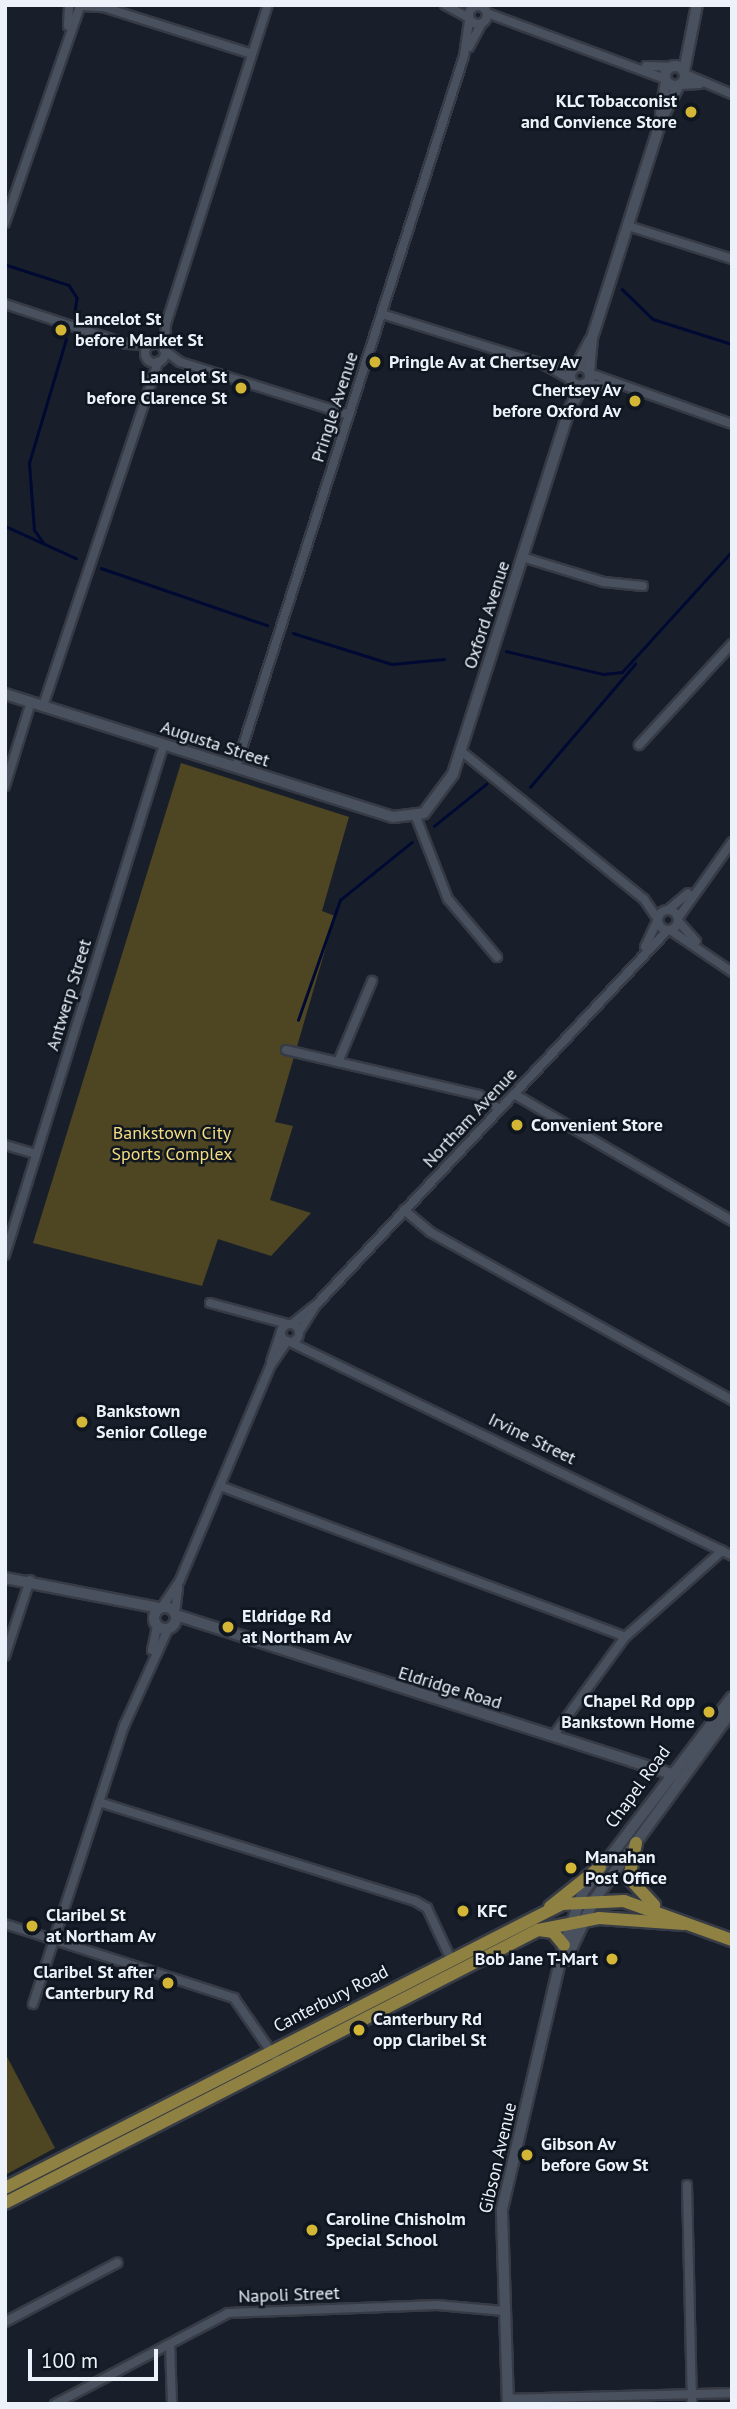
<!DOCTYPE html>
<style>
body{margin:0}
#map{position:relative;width:737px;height:2409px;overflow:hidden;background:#181f2a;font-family:"PT Sans",sans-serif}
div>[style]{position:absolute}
.green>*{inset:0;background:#4e4622}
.stream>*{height:2.5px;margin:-1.25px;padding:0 1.25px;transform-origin:1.25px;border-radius:1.25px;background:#000932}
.roads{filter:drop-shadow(2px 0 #373b45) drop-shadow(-2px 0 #373b45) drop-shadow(0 2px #373b45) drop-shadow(0 -2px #373b45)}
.minor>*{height:8px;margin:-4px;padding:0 4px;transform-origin:4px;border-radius:4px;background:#49515e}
.minor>.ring{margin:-4px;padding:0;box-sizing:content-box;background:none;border:8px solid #49515e;border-radius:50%}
.tertiary>*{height:10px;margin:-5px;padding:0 5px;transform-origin:5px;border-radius:5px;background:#49515e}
.tertiary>.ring{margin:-5px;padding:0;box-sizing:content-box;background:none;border:10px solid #49515e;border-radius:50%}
.secondary>*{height:10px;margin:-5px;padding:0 5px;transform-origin:5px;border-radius:5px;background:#49515e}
.trunk>*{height:12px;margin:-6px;padding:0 6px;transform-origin:6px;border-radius:6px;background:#8e8142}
.dots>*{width:19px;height:19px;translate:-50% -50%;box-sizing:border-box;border:4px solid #0f1620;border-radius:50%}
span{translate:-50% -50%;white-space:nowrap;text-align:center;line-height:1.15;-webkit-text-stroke:5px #0f1620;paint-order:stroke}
.poi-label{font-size:18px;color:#edf2fa;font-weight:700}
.right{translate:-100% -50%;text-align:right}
.left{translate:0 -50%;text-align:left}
.street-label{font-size:18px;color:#edf2fa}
.park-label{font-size:18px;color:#f4dd81}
.frame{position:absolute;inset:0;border:7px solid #edf2fa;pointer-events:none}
.scale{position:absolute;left:28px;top:2349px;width:130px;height:32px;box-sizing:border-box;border:4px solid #edf2fa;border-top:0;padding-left:9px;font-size:21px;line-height:24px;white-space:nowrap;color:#edf2fa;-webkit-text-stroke:5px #0f1620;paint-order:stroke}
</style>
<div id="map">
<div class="green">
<i style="clip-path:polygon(181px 763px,349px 817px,322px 911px,335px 916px,275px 1122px,293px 1126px,270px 1200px,311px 1213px,271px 1256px,218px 1239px,202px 1286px,33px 1243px)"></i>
<i style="clip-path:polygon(5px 2053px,55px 2148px,5px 2175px)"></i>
</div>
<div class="stream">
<i style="left:7px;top:265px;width:65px;rotate:17.9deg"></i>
<i style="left:69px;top:285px;width:15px;rotate:58deg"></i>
<i style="left:77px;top:298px;width:15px;rotate:98deg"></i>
<i style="left:622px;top:289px;width:43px;rotate:44.1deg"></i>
<i style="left:653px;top:319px;width:83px;rotate:17.6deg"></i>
<i style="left:5px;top:526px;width:78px;rotate:24.3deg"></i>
<i style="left:44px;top:544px;width:17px;rotate:-126deg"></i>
<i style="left:34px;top:530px;width:67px;rotate:-94.3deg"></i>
<i style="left:29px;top:463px;width:129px;rotate:-73.4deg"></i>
<i style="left:101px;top:568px;width:176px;rotate:19deg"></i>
<i style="left:293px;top:633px;width:104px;rotate:17.4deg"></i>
<i style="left:392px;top:664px;width:52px;rotate:-5.5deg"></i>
<i style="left:506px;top:651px;width:100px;rotate:13.3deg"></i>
<i style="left:603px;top:674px;width:19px;rotate:-6deg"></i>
<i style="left:622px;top:672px;width:164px;rotate:-47.7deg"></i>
<i style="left:530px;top:787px;width:162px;rotate:-49.5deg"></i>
<i style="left:434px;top:826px;width:67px;rotate:-38.9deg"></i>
<i style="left:298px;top:1020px;width:127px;rotate:-70.7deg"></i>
<i style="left:340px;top:900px;width:92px;rotate:-38.9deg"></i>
</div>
<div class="roads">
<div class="minor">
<i style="left:445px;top:5px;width:27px;rotate:28deg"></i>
<i class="ring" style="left:469px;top:6px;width:10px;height:10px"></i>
<i style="left:81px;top:6px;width:22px;rotate:3deg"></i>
<i style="left:103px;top:7px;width:156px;rotate:17.5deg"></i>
<i style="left:487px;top:13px;width:190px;rotate:20.3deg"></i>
<i style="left:68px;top:26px;width:21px;rotate:-87deg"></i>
<i style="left:469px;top:47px;width:26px;rotate:-62deg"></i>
<i style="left:646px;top:66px;width:23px;rotate:2deg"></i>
<i style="left:685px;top:74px;width:51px;rotate:23.1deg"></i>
<i style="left:681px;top:85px;width:19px;rotate:-3deg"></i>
<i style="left:5px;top:223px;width:229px;rotate:-70.9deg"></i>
<i style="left:628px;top:226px;width:109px;rotate:17.6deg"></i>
<i style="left:5px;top:304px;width:128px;rotate:18.2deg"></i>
<i style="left:127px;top:344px;width:24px;rotate:2deg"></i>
<i style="left:382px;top:314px;width:169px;rotate:17.3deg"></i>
<i style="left:543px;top:364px;width:31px;rotate:29deg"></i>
<i class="ring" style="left:145px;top:343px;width:12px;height:12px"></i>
<i style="left:164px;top:349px;width:25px;rotate:-85deg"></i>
<i style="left:166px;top:324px;width:335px;rotate:-72.3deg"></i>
<i style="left:164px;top:350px;width:20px;rotate:37deg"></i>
<i style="left:180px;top:362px;width:177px;rotate:17.4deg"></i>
<i style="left:550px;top:365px;width:25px;rotate:7deg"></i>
<i style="left:589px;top:373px;width:152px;rotate:19.6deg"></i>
<i style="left:584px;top:384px;width:27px;rotate:4deg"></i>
<i style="left:522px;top:557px;width:86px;rotate:17deg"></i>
<i style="left:604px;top:582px;width:39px;rotate:6deg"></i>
<i style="left:43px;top:706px;width:363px;rotate:-71.5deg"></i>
<i style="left:639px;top:745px;width:137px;rotate:-47.4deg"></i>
<i style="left:461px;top:751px;width:235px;rotate:39deg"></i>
<i style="left:644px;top:899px;width:23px;rotate:56deg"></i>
<i style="left:236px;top:767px;width:747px;rotate:-72.22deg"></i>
<i style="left:464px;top:56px;width:37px;rotate:-82deg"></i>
<i style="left:5px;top:786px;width:88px;rotate:-72.8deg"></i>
<i style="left:416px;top:817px;width:88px;rotate:68.7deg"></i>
<i style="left:448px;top:899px;width:76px;rotate:49.8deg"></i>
<i class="ring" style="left:658px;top:910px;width:12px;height:12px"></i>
<i style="left:668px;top:910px;width:26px;rotate:-40deg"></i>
<i style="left:678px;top:918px;width:93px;rotate:-54.6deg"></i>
<i style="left:678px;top:921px;width:27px;rotate:48deg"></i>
<i style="left:670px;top:930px;width:75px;rotate:34.1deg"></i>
<i style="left:645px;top:947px;width:29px;rotate:-65deg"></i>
<i style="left:286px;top:1050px;width:198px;rotate:13.1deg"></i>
<i style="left:479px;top:1095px;width:24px;rotate:35deg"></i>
<i style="left:338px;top:1062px;width:88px;rotate:-67.2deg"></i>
<i style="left:514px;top:1094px;width:252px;rotate:30.2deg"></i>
<i style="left:5px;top:1145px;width:32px;rotate:16deg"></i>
<i style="left:404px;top:1210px;width:34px;rotate:40deg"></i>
<i style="left:430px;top:1232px;width:346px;rotate:29.1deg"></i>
<i style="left:5px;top:1255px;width:535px;rotate:-72.72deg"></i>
<i style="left:210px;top:1303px;width:81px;rotate:15.1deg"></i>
<i style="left:292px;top:1324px;width:28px;rotate:-39deg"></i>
<i class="ring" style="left:281px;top:1324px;width:10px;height:10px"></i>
<i style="left:299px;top:1332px;width:32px;rotate:-58deg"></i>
<i style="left:316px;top:1305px;width:513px;rotate:-46.82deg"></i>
<i style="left:290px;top:1342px;width:491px;rotate:25.8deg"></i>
<i style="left:271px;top:1362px;width:33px;rotate:-72deg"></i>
<i style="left:220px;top:1486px;width:432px;rotate:20.4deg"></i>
<i style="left:162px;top:1607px;width:32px;rotate:-56deg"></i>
<i style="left:180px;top:1580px;width:233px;rotate:-67.1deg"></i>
<i style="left:271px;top:1365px;width:29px;rotate:-56deg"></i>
<i style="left:175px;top:1613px;width:26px;rotate:-83deg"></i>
<i style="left:152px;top:1650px;width:25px;rotate:-78deg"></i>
<i style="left:5px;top:1656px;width:80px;rotate:-71.8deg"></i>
<i style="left:553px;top:1736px;width:122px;rotate:-54deg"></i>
<i style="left:625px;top:1637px;width:130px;rotate:-41.6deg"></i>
<i style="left:99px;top:1802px;width:331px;rotate:17.4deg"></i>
<i style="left:415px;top:1901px;width:14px;rotate:30deg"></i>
<i style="left:427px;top:1908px;width:54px;rotate:64.9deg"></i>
<i style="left:5px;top:1924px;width:241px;rotate:17.9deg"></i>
<i style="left:234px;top:1998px;width:79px;rotate:55.3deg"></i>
<i style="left:54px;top:1940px;width:27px;rotate:-73deg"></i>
<i style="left:33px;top:2004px;width:293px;rotate:-71.9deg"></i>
<i style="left:124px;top:1726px;width:107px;rotate:-65.6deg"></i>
<i style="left:687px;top:2185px;width:219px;rotate:88.7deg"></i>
<i style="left:5px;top:2322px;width:127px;rotate:-27.8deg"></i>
<i style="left:170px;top:2344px;width:60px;rotate:88.1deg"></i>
<i style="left:507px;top:2399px;width:225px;rotate:-1.5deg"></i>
<i style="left:55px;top:2404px;width:195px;rotate:-27.7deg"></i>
<i style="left:228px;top:2313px;width:209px;rotate:-2.2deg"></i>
<i style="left:437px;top:2305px;width:67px;rotate:5.1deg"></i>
</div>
<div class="tertiary">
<i class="ring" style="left:665px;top:66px;width:10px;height:10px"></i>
<i style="left:684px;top:71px;width:67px;rotate:-78.9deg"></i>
<i style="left:661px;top:113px;width:31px;rotate:-81deg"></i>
<i class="ring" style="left:570px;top:366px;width:10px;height:10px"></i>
<i style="left:576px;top:367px;width:30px;rotate:-62deg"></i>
<i style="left:589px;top:372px;width:34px;rotate:-85deg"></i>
<i style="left:592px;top:338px;width:229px;rotate:-72.4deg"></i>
<i style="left:661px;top:120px;width:38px;rotate:-63deg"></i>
<i style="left:5px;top:694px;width:407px;rotate:17.6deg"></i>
<i style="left:393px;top:817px;width:31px;rotate:-7deg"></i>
<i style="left:424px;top:813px;width:49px;rotate:-53.4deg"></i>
<i style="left:453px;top:774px;width:382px;rotate:-72.3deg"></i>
<i style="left:569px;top:410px;width:29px;rotate:-61deg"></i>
<i style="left:5px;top:1578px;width:158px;rotate:11deg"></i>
<i class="ring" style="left:154px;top:1607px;width:12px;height:12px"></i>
<i style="left:176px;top:1615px;width:527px;rotate:17.78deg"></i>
</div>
<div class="secondary">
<i style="left:566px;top:1960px;width:66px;rotate:-65deg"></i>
<i style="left:594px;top:1900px;width:234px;rotate:-53.9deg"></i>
<i style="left:508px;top:2404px;width:195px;rotate:-91.8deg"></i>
<i style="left:502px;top:2209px;width:271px;rotate:-76.8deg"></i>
<i style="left:564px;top:1945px;width:56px;rotate:-70.3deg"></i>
<i style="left:583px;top:1892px;width:245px;rotate:-52.6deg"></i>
</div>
<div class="trunk">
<i style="left:636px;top:1843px;width:36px;rotate:101deg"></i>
<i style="left:629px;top:1878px;width:37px;rotate:47deg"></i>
<i style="left:550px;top:1907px;width:64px;rotate:-38.7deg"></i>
<i style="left:539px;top:1930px;width:14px;rotate:8deg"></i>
<i style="left:553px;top:1932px;width:17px;rotate:50deg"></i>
<i style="left:5px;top:2188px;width:625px;rotate:-27.02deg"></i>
<i style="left:562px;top:1904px;width:62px;rotate:-2.8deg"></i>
<i style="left:624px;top:1901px;width:115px;rotate:19.9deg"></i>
<i style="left:5px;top:2203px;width:599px;rotate:-27.12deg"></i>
<i style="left:538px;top:1930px;width:62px;rotate:-11.1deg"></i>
<i style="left:599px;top:1918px;width:85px;rotate:4deg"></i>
</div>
</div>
<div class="dots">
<i style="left:691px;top:112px;background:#d3b635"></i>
<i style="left:61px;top:330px;background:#d3b635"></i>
<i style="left:375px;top:362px;background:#d3b635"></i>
<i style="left:241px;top:388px;background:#d3b635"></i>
<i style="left:635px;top:401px;background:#d3b635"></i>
<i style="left:517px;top:1125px;background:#d3b635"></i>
<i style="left:82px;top:1422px;background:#d3b635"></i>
<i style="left:228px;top:1627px;background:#d3b635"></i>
<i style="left:709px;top:1712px;background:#d3b635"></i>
<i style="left:571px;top:1868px;background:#d3b635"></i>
<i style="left:463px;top:1911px;background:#d3b635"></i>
<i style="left:32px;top:1926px;background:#d3b635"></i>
<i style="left:612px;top:1959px;background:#d3b635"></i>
<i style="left:168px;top:1983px;background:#d3b635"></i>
<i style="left:359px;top:2030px;background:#d3b635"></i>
<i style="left:527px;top:2155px;background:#d3b635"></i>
<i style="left:312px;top:2230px;background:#d3b635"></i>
</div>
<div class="poi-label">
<span class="right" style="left:677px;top:112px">KLC Tobacconist<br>and Convience Store</span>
<span class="left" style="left:75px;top:330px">Lancelot St<br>before Market St</span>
<span class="left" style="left:389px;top:362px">Pringle Av at Chertsey Av</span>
<span class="right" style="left:227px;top:388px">Lancelot St<br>before Clarence St</span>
<span class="right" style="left:621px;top:401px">Chertsey Av<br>before Oxford Av</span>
<span class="left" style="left:531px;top:1125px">Convenient Store</span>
<span class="left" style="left:96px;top:1422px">Bankstown<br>Senior College</span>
<span class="left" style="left:242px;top:1627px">Eldridge Rd<br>at Northam Av</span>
<span class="right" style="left:695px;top:1712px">Chapel Rd opp<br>Bankstown Home</span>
<span class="left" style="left:585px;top:1868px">Manahan<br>Post Office</span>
<span class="left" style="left:477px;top:1911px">KFC</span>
<span class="left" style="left:46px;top:1926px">Claribel St<br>at Northam Av</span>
<span class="right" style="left:598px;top:1959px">Bob Jane T-Mart</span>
<span class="right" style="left:154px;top:1983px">Claribel St after<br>Canterbury Rd</span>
<span class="left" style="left:373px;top:2030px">Canterbury Rd<br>opp Claribel St</span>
<span class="left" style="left:541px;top:2155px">Gibson Av<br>before Gow St</span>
<span class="left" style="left:326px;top:2230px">Caroline Chisholm<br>Special School</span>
</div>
<div class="street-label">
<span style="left:335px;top:407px;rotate:-72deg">Pringle Avenue</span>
<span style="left:487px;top:615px;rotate:-72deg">Oxford Avenue</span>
<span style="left:215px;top:744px;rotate:18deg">Augusta Street</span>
<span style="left:69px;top:995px;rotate:-73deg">Antwerp Street</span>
<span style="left:470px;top:1118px;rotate:-47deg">Northam Avenue</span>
<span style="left:532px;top:1439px;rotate:26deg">Irvine Street</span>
<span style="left:450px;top:1688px;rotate:17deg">Eldridge Road</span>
<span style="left:638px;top:1787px;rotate:-54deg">Chapel Road</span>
<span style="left:331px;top:1999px;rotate:-27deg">Canterbury Road</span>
<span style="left:498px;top:2158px;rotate:-77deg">Gibson Avenue</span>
<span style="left:289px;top:2295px;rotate:-2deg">Napoli Street</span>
</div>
<div class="park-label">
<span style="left:172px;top:1144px">Bankstown City<br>Sports Complex</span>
</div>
<div class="frame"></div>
<div class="scale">100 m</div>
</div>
